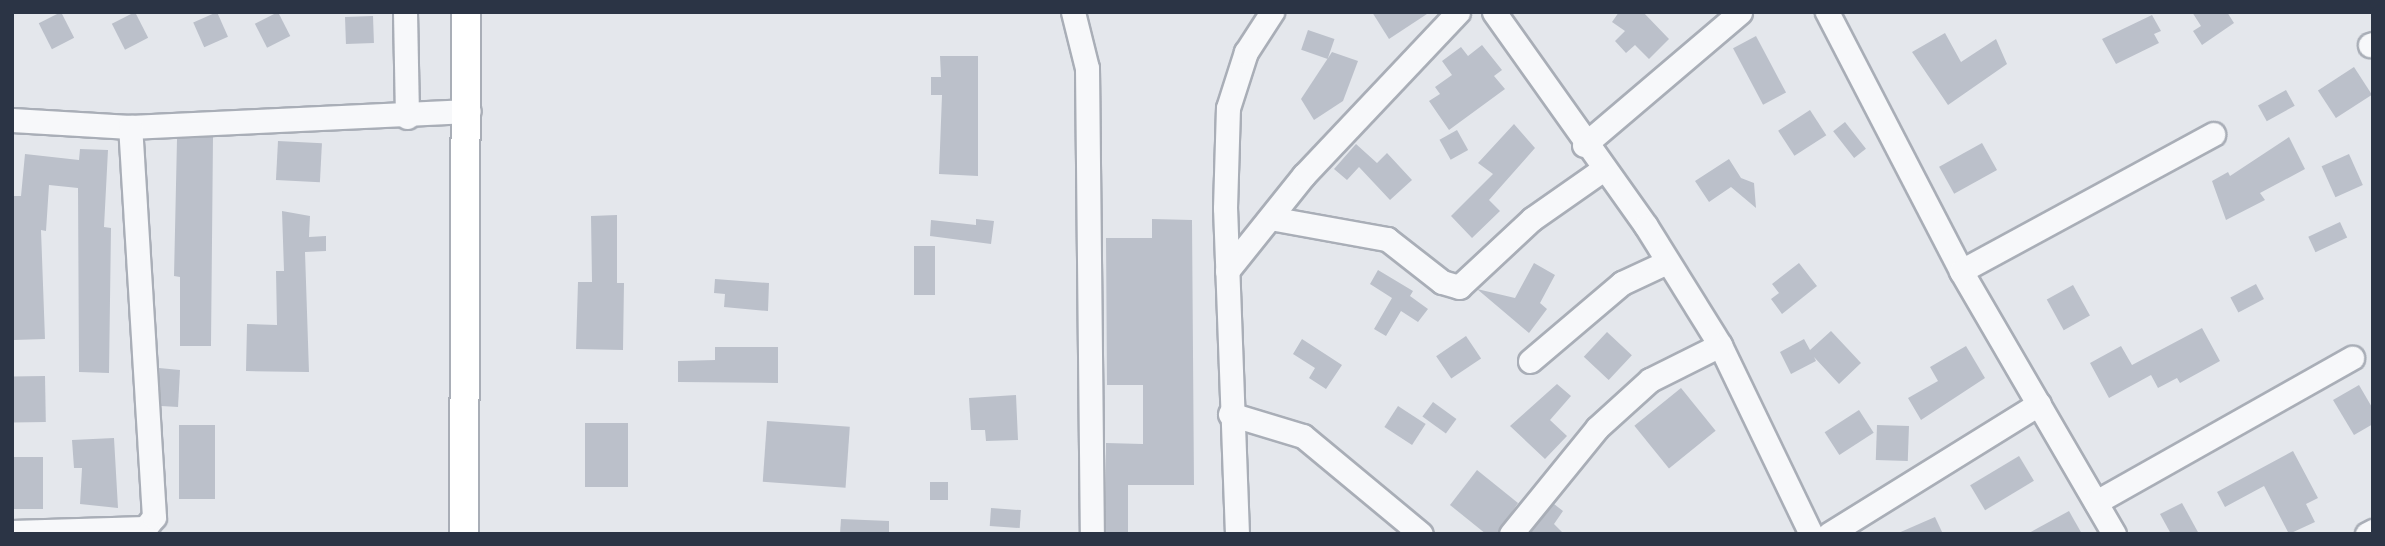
<!DOCTYPE html>
<html>
<head>
<meta charset="utf-8">
<style>
	body { margin:0 }
	#map { position:relative; width:2385px; height:546px; overflow:hidden; background:#e4e7ec; font-family:Montserrat,sans-serif }
	div>[style] { position:absolute }
	[style*='--x'] { left:calc(var(--x)*1px); top:calc(var(--y)*1px); width:calc(var(--w)*1px); rotate:calc(var(--a)*1deg) }
	.building>* { inset:0; background:#bbc0ca; transform-origin:0 0 }
	.roads { filter:drop-shadow(2px 0 #a9aeb7) drop-shadow(-2px 0 #a9aeb7) drop-shadow(0 2px #a9aeb7) drop-shadow(0 -2px #a9aeb7) }
	.minor>* { height:23px; margin:-11.5px; padding:0 11.5px; transform-origin:11.5px; border-radius:11.5px; background:#f7f8fa }
	.major>* { height:28px; margin:-14px; padding:0 14px; transform-origin:14px; border-radius:14px; background:#fff }
	span { translate:-50% -50%; white-space:nowrap; text-align:center; line-height:1.15; -webkit-text-stroke:5px #f4f6f9; paint-order:stroke }
	.frame { position:absolute; inset:0; border:14px solid #2b3445; pointer-events:none }
</style>
</head>
<body>
<div id="map">
	<div class="building">
		<div style="left:61px;top:12px;width:29px;height:25px;rotate:63deg"></div>
		<div style="left:135px;top:12px;width:29px;height:26px;rotate:63deg"></div>
		<div style="left:217px;top:12px;width:27px;height:26px;rotate:66deg"></div>
		<div style="left:278px;top:12px;width:27px;height:26px;rotate:63deg"></div>
		<div style="clip-path:polygon(1372px 12px,1430px 12px,1389px 39px)"></div>
		<div style="clip-path:polygon(1619px 12px,1643px 12px,1669px 39px,1649px 59px,1635px 45px,1626px 53px,1615px 41px,1625px 31px,1612px 22px)"></div>
		<div style="clip-path:polygon(2192px 12px,2227px 12px,2234px 23px,2202px 45px,2193px 31px,2201px 26px)"></div>
		<div style="clip-path:polygon(2152px 15px,2161px 31px,2154px 34px,2159px 43px,2116px 64px,2102px 39px)"></div>
		<div style="left:373px;top:16px;width:27px;height:28px;rotate:88deg"></div>
		<div style="left:1308px;top:30px;width:28px;height:21px;rotate:19deg"></div>
		<div style="clip-path:polygon(1945px 33px,1961px 62px,1996px 39px,2007px 64px,1948px 105px,1912px 52px)"></div>
		<div style="left:1756px;top:36px;width:64px;height:26px;rotate:62deg"></div>
		<div style="clip-path:polygon(1482px 45px,1502px 70px,1494px 76px,1505px 89px,1449px 130px,1429px 101px,1440px 94px,1435px 87px,1452px 75px,1442px 61px,1461px 47px,1468px 56px)"></div>
		<div style="clip-path:polygon(1332px 52px,1358px 61px,1343px 101px,1314px 120px,1301px 99px)"></div>
		<div style="clip-path:polygon(940px 56px,978px 56px,978px 176px,939px 174px,942px 95px,931px 95px,931px 77px,941px 77px)"></div>
		<div style="left:2354px;top:67px;width:33px;height:43px;rotate:57deg"></div>
		<div style="left:2286px;top:90px;width:18px;height:32px;rotate:61deg"></div>
		<div style="left:1810px;top:110px;width:30px;height:38px;rotate:57deg"></div>
		<div style="left:1845px;top:122px;width:34px;height:15px;rotate:52deg"></div>
		<div style="clip-path:polygon(1514px 124px,1535px 148px,1489px 200px,1500px 211px,1472px 238px,1451px 216px,1493px 174px,1478px 163px)"></div>
		<div style="left:1457px;top:130px;width:23px;height:20px;rotate:61deg"></div>
		<div style="clip-path:polygon(213px 137px,211px 346px,180px 346px,180px 277px,174px 276px,177px 139px)"></div>
		<div style="clip-path:polygon(2289px 137px,2305px 169px,2260px 193px,2265px 200px,2226px 220px,2212px 181px,2228px 172px,2230px 176px)"></div>
		<div style="left:278px;top:141px;width:44px;height:39px;rotate:3deg"></div>
		<div style="left:1982px;top:143px;width:31px;height:49px;rotate:61deg"></div>
		<div style="clip-path:polygon(1356px 144px,1377px 163px,1387px 153px,1412px 180px,1390px 200px,1359px 167px,1347px 180px,1334px 169px)"></div>
		<div style="clip-path:polygon(80px 149px,108px 150px,104px 227px,111px 228px,109px 373px,79px 372px,78px 188px,49px 185px,46px 231px,41px 230px,45px 339px,14px 340px,13px 196px,21px 196px,25px 154px,79px 160px)"></div>
		<div style="left:2349px;top:154px;width:34px;height:30px;rotate:66deg"></div>
		<div style="clip-path:polygon(1729px 159px,1741px 178px,1754px 183px,1756px 208px,1731px 187px,1709px 202px,1695px 181px)"></div>
		<div style="clip-path:polygon(282px 211px,310px 216px,309px 237px,326px 236px,326px 251px,305px 252px,309px 372px,246px 371px,247px 324px,277px 325px,276px 271px,284px 271px)"></div>
		<div style="clip-path:polygon(617px 215px,617px 283px,624px 283px,623px 350px,576px 349px,578px 282px,592px 282px,591px 216px)"></div>
		<div style="clip-path:polygon(976px 219px,994px 221px,991px 244px,930px 236px,931px 220px,976px 225px)"></div>
		<div style="clip-path:polygon(1152px 219px,1192px 220px,1194px 485px,1128px 485px,1128px 534px,1106px 534px,1106px 443px,1143px 444px,1143px 385px,1107px 385px,1106px 238px,1152px 238px)"></div>
		<div style="left:2340px;top:222px;width:17px;height:35px;rotate:65deg"></div>
		<div style="left:914px;top:246px;width:21px;height:49px"></div>
		<div style="clip-path:polygon(1534px 263px,1555px 275px,1540px 303px,1547px 309px,1529px 333px,1477px 289px,1515px 298px)"></div>
		<div style="clip-path:polygon(1799px 263px,1817px 286px,1782px 314px,1771px 299px,1779px 293px,1772px 284px)"></div>
		<div style="clip-path:polygon(1378px 270px,1413px 291px,1410px 296px,1428px 309px,1418px 322px,1401px 311px,1386px 336px,1374px 329px,1392px 298px,1370px 284px)"></div>
		<div style="clip-path:polygon(715px 279px,769px 283px,768px 311px,724px 307px,725px 294px,714px 293px)"></div>
		<div style="left:2256px;top:284px;width:17px;height:29px;rotate:62deg"></div>
		<div style="left:2073px;top:285px;width:35px;height:30px;rotate:61deg"></div>
		<div style="clip-path:polygon(2202px 328px,2220px 361px,2180px 383px,2177px 378px,2158px 388px,2151px 375px,2109px 398px,2090px 363px,2121px 346px,2132px 365px)"></div>
		<div style="clip-path:polygon(1831px 331px,1861px 363px,1839px 384px,1814px 357px,1816px 361px,1791px 374px,1780px 352px,1804px 339px,1810px 350px)"></div>
		<div style="left:1607px;top:332px;width:34px;height:34px;rotate:43deg"></div>
		<div style="left:1466px;top:336px;width:27px;height:36px;rotate:56deg"></div>
		<div style="clip-path:polygon(1302px 339px,1342px 365px,1326px 389px,1309px 378px,1315px 368px,1293px 354px)"></div>
		<div style="clip-path:polygon(1966px 346px,1985px 378px,1921px 420px,1908px 398px,1938px 381px,1930px 367px)"></div>
		<div style="clip-path:polygon(715px 347px,778px 347px,778px 383px,678px 382px,678px 361px,715px 360px)"></div>
		<div style="clip-path:polygon(159px 368px,180px 370px,178px 407px,161px 406px)"></div>
		<div style="left:45px;top:376px;width:46px;height:33px;rotate:89deg"></div>
		<div style="clip-path:polygon(1557px 384px,1571px 396px,1550px 420px,1567px 436px,1545px 459px,1510px 426px)"></div>
		<div style="clip-path:polygon(2359px 385px,2373px 409px,2373px 424px,2354px 435px,2333px 400px)"></div>
		<div style="left:1681px;top:388px;width:55px;height:60px;rotate:51deg"></div>
		<div style="clip-path:polygon(1016px 395px,1018px 440px,986px 441px,985px 430px,971px 430px,969px 398px)"></div>
		<div style="left:1433px;top:402px;width:29px;height:18px;rotate:36deg"></div>
		<div style="left:1398px;top:406px;width:33px;height:25px;rotate:33deg"></div>
		<div style="left:1859px;top:410px;width:27px;height:41px;rotate:57deg"></div>
		<div style="left:767px;top:421px;width:83px;height:61px;rotate:4deg"></div>
		<div style="left:585px;top:423px;width:43px;height:64px"></div>
		<div style="left:179px;top:425px;width:36px;height:74px"></div>
		<div style="left:1877px;top:425px;width:32px;height:35px;rotate:2deg"></div>
		<div style="clip-path:polygon(114px 438px,118px 508px,80px 504px,82px 468px,74px 468px,72px 440px)"></div>
		<div style="clip-path:polygon(2293px 451px,2318px 498px,2306px 504px,2315px 522px,2289px 534px,2264px 486px,2225px 507px,2217px 492px)"></div>
		<div style="left:2019px;top:456px;width:29px;height:57px;rotate:59deg"></div>
		<div style="left:12px;top:457px;width:31px;height:52px"></div>
		<div style="clip-path:polygon(1477px 470px,1518px 503px,1497px 534px,1486px 534px,1450px 505px)"></div>
		<div style="left:930px;top:482px;width:18px;height:18px"></div>
		<div style="clip-path:polygon(2182px 503px,2199px 534px,2171px 534px,2160px 514px)"></div>
		<div style="clip-path:polygon(1554px 504px,1563px 511px,1554px 524px,1564px 534px,1529px 534px)"></div>
		<div style="left:991px;top:508px;width:30px;height:18px;rotate:4deg"></div>
		<div style="clip-path:polygon(2069px 511px,2082px 534px,2027px 534px)"></div>
		<div style="clip-path:polygon(1935px 517px,1943px 534px,1896px 534px)"></div>
		<div style="clip-path:polygon(841px 519px,889px 521px,889px 534px,840px 534px)"></div>
	</div>
	<div class="roads">
		<div class="minor">
			<div style="--x:405;--y:12;--w:105;--a:88.9"></div>
			<div style="--x:1073;--y:12;--w:58;--a:76"></div>
			<div style="--x:1087;--y:68;--w:466;--a:89.4"></div>
			<div style="--x:1494;--y:12;--w:262;--a:54.6"></div>
			<div style="--x:1646;--y:226;--w:140;--a:58.1"></div>
			<div style="--x:1720;--y:345;--w:210;--a:64.3"></div>
			<div style="--x:1827;--y:12;--w:292;--a:62.6"></div>
			<div style="--x:1961;--y:271;--w:304;--a:59.8"></div>
			<div style="--x:2370;--y:45;--w:3;--a:-18"></div>
			<div style="--x:12;--y:120;--w:118;--a:3.4"></div>
			<div style="--x:130;--y:127;--w:339;--a:-2.7"></div>
			<div style="--x:1584;--y:145;--w:205;--a:-40.4"></div>
			<div style="--x:1270;--y:218;--w:119;--a:10.2"></div>
			<div style="--x:1387;--y:239;--w:70;--a:38"></div>
			<div style="--x:1442;--y:282;--w:18;--a:16"></div>
			<div style="--x:1459;--y:287;--w:100;--a:-43"></div>
			<div style="--x:1532;--y:219;--w:85;--a:-35"></div>
			<div style="--x:1227;--y:271;--w:123;--a:-51.3"></div>
			<div style="--x:1304;--y:175;--w:224;--a:-46.6"></div>
			<div style="--x:1961;--y:271;--w:287;--a:-28.5"></div>
			<div style="--x:1530;--y:361;--w:121;--a:-40.3"></div>
			<div style="--x:1622;--y:283;--w:50;--a:-25"></div>
			<div style="--x:1230;--y:414;--w:76;--a:16.8"></div>
			<div style="--x:1303;--y:436;--w:153;--a:39.7"></div>
			<div style="--x:2096;--y:502;--w:294;--a:-29.4"></div>
			<div style="--x:12;--y:532;--w:133;--a:-1.7"></div>
			<div style="--x:145;--y:528;--w:14;--a:-51"></div>
			<div style="--x:154;--y:517;--w:391;--a:-93.5"></div>
			<div style="--x:1237;--y:534;--w:326;--a:-92.1"></div>
			<div style="--x:1225;--y:208;--w:100;--a:-88.3"></div>
			<div style="--x:1228;--y:108;--w:59;--a:-72.2"></div>
			<div style="--x:1246;--y:52;--w:48;--a:-57"></div>
			<div style="--x:1511;--y:534;--w:136;--a:-50.9"></div>
			<div style="--x:1597;--y:428;--w:72;--a:-42.2"></div>
			<div style="--x:1650;--y:380;--w:78;--a:-26.6"></div>
			<div style="--x:1829;--y:534;--w:247;--a:-31.8"></div>
			<div style="--x:2367;--y:534;--w:7;--a:-27"></div>
		</div>
		<div class="major">
			<div style="--x:464;--y:534;--w:522;--a:-89.78"></div>
		</div>
	</div>
	<div class="frame"></div>
</div>
</body>
</html>
